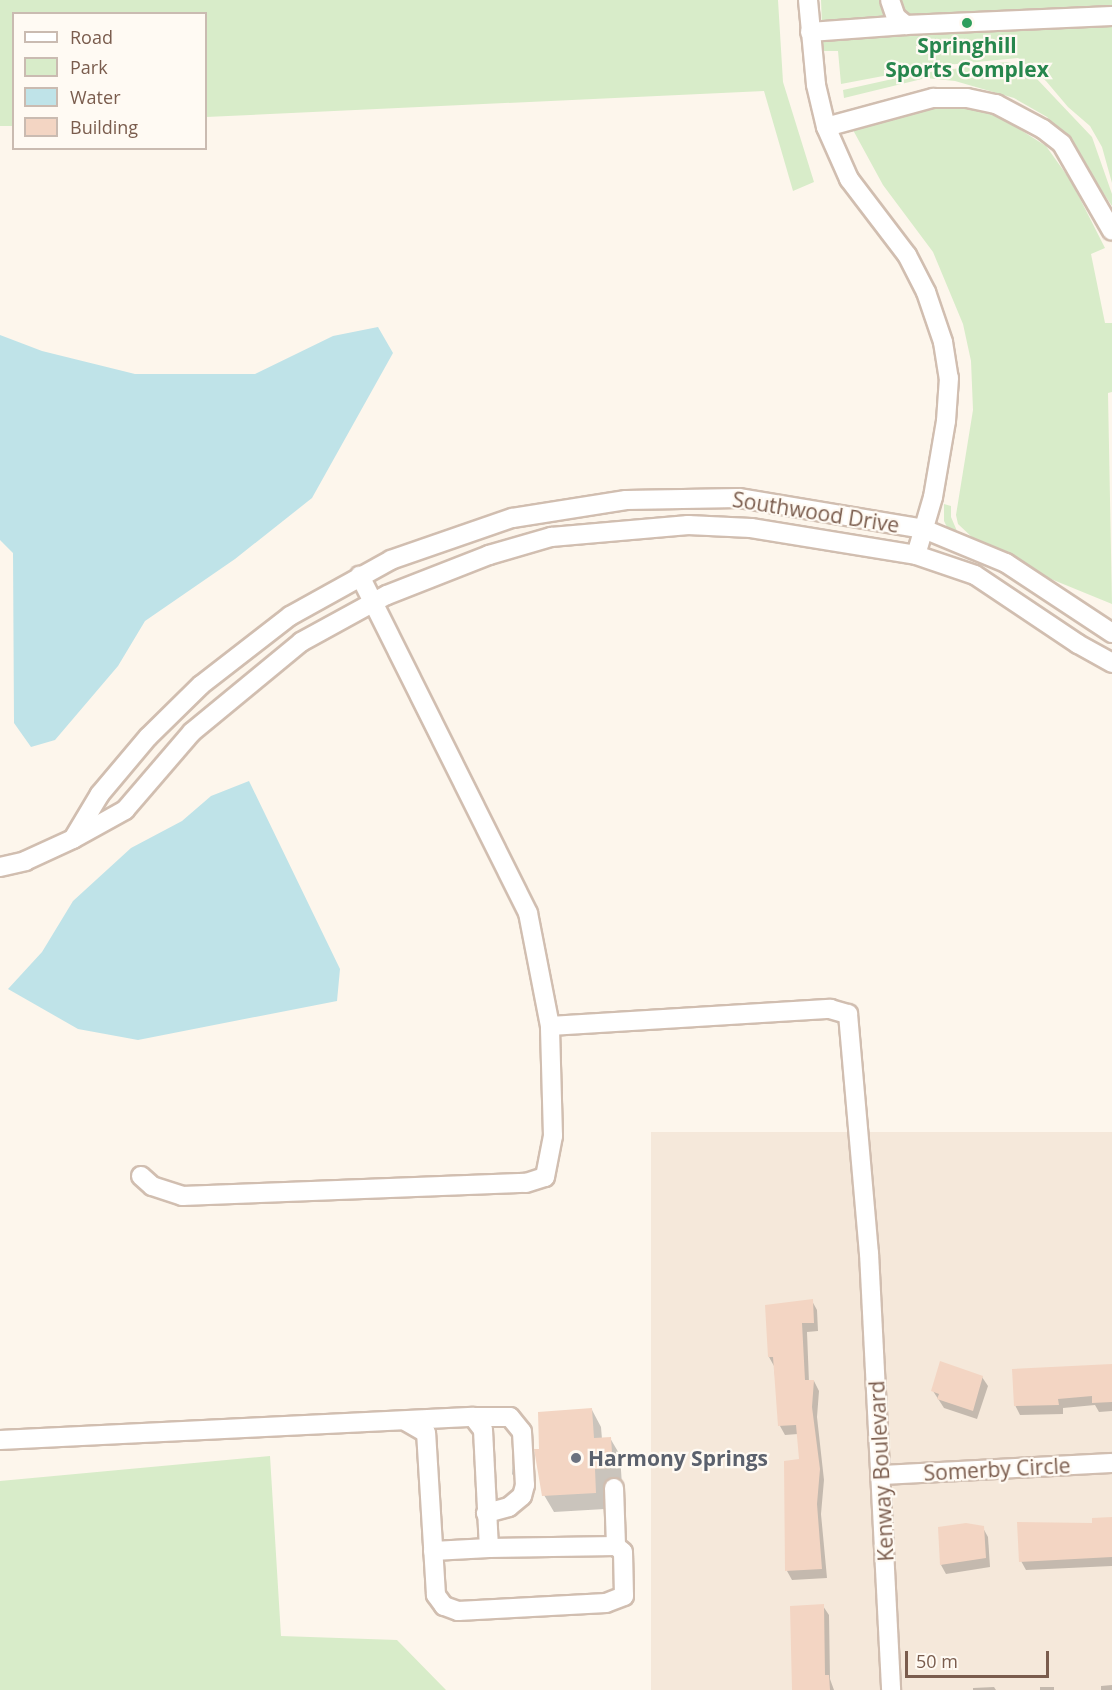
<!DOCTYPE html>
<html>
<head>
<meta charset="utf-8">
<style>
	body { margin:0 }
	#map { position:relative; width:1112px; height:1690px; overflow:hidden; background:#fdf6ec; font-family:"Open Sans",sans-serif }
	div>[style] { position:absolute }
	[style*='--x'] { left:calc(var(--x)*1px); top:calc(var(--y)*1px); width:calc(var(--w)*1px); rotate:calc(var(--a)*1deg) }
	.residential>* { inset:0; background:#f5e8da; transform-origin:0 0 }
	.green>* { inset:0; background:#d8ecc9 }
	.water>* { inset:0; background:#bfe3e8 }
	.shadow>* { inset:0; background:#0003; transform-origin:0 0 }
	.building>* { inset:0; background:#f3d5c3 }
	.roads { filter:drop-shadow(2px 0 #d1beb0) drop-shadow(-2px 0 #d1beb0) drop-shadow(0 2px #d1beb0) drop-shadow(0 -2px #d1beb0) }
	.minor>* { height:18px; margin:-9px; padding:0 9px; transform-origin:9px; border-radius:9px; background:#fff }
	.dots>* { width:16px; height:16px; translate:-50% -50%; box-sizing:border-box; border:3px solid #fffaf3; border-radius:50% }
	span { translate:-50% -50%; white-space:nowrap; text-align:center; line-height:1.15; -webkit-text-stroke:4.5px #fffaf3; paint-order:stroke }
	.leisure-label { font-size:21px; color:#27864d; font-weight:700 }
	.street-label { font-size:21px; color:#7a5c4d }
	.worship-label { font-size:21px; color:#5b616d; font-weight:700 }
	.left { translate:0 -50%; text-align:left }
	.legend { position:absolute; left:12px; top:12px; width:195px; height:138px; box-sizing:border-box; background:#fffaf3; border:2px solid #cabbb1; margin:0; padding:8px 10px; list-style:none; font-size:18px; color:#7a5c4d }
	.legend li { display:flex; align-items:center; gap:12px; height:30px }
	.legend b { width:30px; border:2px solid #cabbb1 }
	.scale { position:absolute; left:905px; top:1651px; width:144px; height:27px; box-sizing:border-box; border:3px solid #7a5c4d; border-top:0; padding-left:8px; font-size:18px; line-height:21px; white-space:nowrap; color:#7a5c4d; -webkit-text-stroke:4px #fffaf3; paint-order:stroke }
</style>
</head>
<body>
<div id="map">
	<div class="residential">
		<div style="left:1112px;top:1132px;width:558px;height:461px;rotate:90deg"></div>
	</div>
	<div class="green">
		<div style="clip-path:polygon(0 0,778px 0,783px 82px,814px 182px,793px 191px,764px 91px,206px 117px,206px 14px,14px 14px,13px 126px,0 126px)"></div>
		<div style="clip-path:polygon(821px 0,1112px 0,1112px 183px,1102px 147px,1090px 126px,1068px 107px,1046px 81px,1018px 58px,936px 66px,841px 84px,838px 51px,823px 51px)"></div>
		<div style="clip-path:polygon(1006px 62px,1017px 64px,1037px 79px,1092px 137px,1112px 194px,1112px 206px,1065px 136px,1047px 117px,1014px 98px,955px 81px,926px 78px,844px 98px,843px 90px,915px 74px)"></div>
		<div style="clip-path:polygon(940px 107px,968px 107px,997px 115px,1046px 146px,1071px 181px,1105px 248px,1091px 254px,1105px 323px,1112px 323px,1112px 392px,1108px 393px,1112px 604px,970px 546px,949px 531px,944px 521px,944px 504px,951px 506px,951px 517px,957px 531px,975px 540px,958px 524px,956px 515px,973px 410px,971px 361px,963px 324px,933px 252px,883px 185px,853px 130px)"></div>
		<div style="clip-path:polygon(270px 1456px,281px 1636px,397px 1640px,446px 1690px,0 1690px,0 1481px)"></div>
	</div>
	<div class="water">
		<div style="clip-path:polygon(378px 327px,393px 353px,312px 498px,235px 559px,145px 621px,118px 666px,55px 740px,31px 747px,14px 723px,13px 553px,0 540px,0 335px,42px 351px,135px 374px,255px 374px,333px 336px)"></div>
		<div style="clip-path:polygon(249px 781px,340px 969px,337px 1001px,138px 1040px,78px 1029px,8px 989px,42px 952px,73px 901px,131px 848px,182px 821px,211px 796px)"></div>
	</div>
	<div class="shadow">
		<div style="clip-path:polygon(812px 1301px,817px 1310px,818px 1331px,807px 1332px,809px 1382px,814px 1381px,819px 1391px,817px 1417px,824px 1480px,821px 1514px,827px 1578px,792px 1580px,787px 1571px,800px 1460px,798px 1434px,785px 1435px,780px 1426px,774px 1366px,769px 1357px)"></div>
		<div style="clip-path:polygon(1112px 1366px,1112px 1411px,1099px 1412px,1095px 1405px,1063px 1408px,1063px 1414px,1020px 1415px,1015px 1405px)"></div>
		<div style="clip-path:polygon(982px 1377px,988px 1386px,977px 1419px,944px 1408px,933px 1391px)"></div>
		<div style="clip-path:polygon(592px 1410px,601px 1427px,602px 1439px,610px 1438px,620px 1455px,622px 1485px,604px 1485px,605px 1509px,554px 1512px,544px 1495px,541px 1450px)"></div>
		<div style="clip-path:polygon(513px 1455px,515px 1478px,512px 1474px)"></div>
		<div style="clip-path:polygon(1112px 1518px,1112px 1566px,1026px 1570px,1021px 1561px)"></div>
		<div style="clip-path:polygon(983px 1528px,988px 1537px,990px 1567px,946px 1574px,941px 1565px)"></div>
		<div style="clip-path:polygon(823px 1606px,829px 1615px,830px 1679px,834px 1690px,793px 1690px)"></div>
		<div style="clip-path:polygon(1112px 1685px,1112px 1690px,1101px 1690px,1101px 1686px)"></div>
		<div style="clip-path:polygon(994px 1687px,996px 1690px,973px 1690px,973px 1688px)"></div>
		<div style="left:1040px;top:1687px;width:14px;height:3px"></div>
	</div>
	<div class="building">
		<div style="clip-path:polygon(813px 1299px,814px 1323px,802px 1323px,805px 1380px,814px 1380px,812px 1407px,820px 1469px,817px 1504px,822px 1569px,785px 1571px,784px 1461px,799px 1459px,796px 1425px,778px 1426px,773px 1357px,768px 1357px,765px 1305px)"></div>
		<div style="clip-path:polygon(940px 1361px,983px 1376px,973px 1411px,937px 1399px,939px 1394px,931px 1391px)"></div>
		<div style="clip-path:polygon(1112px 1364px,1112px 1402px,1092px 1403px,1092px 1396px,1058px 1399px,1059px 1405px,1014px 1406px,1012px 1369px)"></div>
		<div style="clip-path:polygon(592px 1408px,594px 1438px,611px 1437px,613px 1468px,595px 1469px,596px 1493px,542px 1496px,534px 1449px,539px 1449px,538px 1412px)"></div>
		<div style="clip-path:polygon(1112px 1517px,1112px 1557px,1019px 1562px,1017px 1522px,1092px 1523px,1092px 1518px)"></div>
		<div style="clip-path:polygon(966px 1523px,984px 1526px,986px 1558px,940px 1565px,938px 1527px)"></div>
		<div style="clip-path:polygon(824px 1604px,825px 1675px,829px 1675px,830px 1690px,792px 1690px,790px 1606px)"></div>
	</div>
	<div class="roads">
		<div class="minor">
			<div style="--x:808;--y:0;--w:85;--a:84.6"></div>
			<div style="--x:816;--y:85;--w:43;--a:76.6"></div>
			<div style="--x:826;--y:127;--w:57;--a:66.1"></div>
			<div style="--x:849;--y:179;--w:96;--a:52.7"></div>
			<div style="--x:907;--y:255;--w:42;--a:62.8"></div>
			<div style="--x:926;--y:292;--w:53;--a:71.2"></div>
			<div style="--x:943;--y:342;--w:36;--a:81"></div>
			<div style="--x:949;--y:378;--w:43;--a:94"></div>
			<div style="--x:946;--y:421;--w:77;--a:99.7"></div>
			<div style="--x:933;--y:497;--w:60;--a:106.3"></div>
			<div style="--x:890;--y:0;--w:18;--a:71"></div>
			<div style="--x:896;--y:17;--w:13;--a:39"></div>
			<div style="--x:906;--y:25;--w:206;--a:-2.5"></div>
			<div style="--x:810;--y:32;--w:96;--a:-4.2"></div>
			<div style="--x:826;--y:127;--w:111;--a:-15.2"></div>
			<div style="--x:933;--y:98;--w:34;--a:0"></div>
			<div style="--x:967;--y:98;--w:30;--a:12"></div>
			<div style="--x:996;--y:104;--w:53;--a:28"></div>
			<div style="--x:1043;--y:129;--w:24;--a:38"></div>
			<div style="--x:1062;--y:144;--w:100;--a:60.1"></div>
			<div style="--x:1112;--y:633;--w:127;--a:-146.6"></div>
			<div style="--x:1006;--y:563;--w:89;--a:-157.5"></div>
			<div style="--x:924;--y:529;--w:188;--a:-170.5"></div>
			<div style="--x:739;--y:498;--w:113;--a:179"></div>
			<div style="--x:626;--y:500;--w:115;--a:171"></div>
			<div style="--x:512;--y:518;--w:128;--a:160.9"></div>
			<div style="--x:391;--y:560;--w:115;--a:151"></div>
			<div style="--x:290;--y:616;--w:113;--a:142.2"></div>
			<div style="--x:201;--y:685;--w:74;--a:135.5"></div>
			<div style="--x:148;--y:737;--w:75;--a:130.1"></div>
			<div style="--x:100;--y:794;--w:52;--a:121"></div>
			<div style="--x:73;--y:839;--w:60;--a:-29.1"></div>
			<div style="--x:125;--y:810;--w:103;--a:-49.3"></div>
			<div style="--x:192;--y:732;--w:141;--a:-39.5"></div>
			<div style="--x:301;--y:642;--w:98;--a:-28.7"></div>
			<div style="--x:387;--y:595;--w:110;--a:-21.4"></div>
			<div style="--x:489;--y:555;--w:65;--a:-16.2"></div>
			<div style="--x:551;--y:537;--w:138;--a:-5"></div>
			<div style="--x:688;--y:525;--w:63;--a:2.7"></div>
			<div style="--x:751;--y:528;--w:167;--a:9.3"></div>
			<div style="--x:916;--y:555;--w:62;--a:18.7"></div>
			<div style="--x:975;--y:575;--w:124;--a:33.8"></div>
			<div style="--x:1078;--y:644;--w:39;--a:29"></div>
			<div style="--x:0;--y:867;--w:26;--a:-13"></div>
			<div style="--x:25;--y:861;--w:53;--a:-24.6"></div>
			<div style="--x:550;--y:1026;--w:281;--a:-3.5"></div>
			<div style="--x:830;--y:1009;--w:19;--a:16"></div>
			<div style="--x:848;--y:1014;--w:240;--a:85"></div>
			<div style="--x:869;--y:1253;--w:438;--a:87.1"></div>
			<div style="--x:141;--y:1176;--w:15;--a:42"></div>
			<div style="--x:152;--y:1186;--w:32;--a:18"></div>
			<div style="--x:182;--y:1196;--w:344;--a:-2.2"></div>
			<div style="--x:526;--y:1183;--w:20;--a:-18"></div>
			<div style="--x:545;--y:1177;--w:42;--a:-79"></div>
			<div style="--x:553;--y:1136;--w:110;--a:-91.6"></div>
			<div style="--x:550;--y:1026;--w:115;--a:-101"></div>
			<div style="--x:528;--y:913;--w:377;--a:-116.5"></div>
			<div style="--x:473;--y:1417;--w:37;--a:0"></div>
			<div style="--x:510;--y:1417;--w:19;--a:51"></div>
			<div style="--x:522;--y:1432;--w:53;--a:86.8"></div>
			<div style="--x:525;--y:1485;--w:11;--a:105"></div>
			<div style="--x:522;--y:1496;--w:17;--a:140"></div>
			<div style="--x:509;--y:1507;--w:24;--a:165"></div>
			<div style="--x:0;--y:1440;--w:474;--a:-2.8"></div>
			<div style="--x:473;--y:1417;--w:16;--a:52"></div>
			<div style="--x:483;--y:1430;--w:118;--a:87.1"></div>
			<div style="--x:489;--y:1548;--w:127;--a:-0.9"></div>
			<div style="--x:616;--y:1546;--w:9;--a:41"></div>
			<div style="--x:623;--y:1552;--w:44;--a:88.7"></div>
			<div style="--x:624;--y:1596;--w:19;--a:159"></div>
			<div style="--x:606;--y:1603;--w:148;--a:176.9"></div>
			<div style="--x:458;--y:1611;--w:15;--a:-160"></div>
			<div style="--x:444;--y:1606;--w:14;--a:-126"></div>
			<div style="--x:436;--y:1595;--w:162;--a:-93.5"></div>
			<div style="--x:426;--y:1433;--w:24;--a:-150"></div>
			<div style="--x:882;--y:1475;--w:230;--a:-3"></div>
			<div style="--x:614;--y:1488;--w:58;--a:88"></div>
			<div style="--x:433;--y:1551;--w:56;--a:-3.1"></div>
		</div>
	</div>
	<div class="dots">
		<div style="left:967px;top:23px;background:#2e9e5b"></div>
		<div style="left:576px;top:1458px;background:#6b7280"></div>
	</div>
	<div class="leisure-label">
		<span style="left:967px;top:57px">Springhill<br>Sports Complex</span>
	</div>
	<div class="street-label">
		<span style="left:816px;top:512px;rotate:9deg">Southwood Drive</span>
		<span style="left:997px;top:1469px;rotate:-3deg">Somerby Circle</span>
		<span style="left:881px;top:1471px;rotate:-93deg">Kenway Boulevard</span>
	</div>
	<div class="worship-label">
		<span class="left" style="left:588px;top:1458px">Harmony Springs</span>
	</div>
	<ul class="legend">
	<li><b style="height:8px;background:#fff"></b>Road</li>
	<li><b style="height:16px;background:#d8ecc9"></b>Park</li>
	<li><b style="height:16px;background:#bfe3e8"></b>Water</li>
	<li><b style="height:16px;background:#f3d5c3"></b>Building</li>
	</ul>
	<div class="scale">50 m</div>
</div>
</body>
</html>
